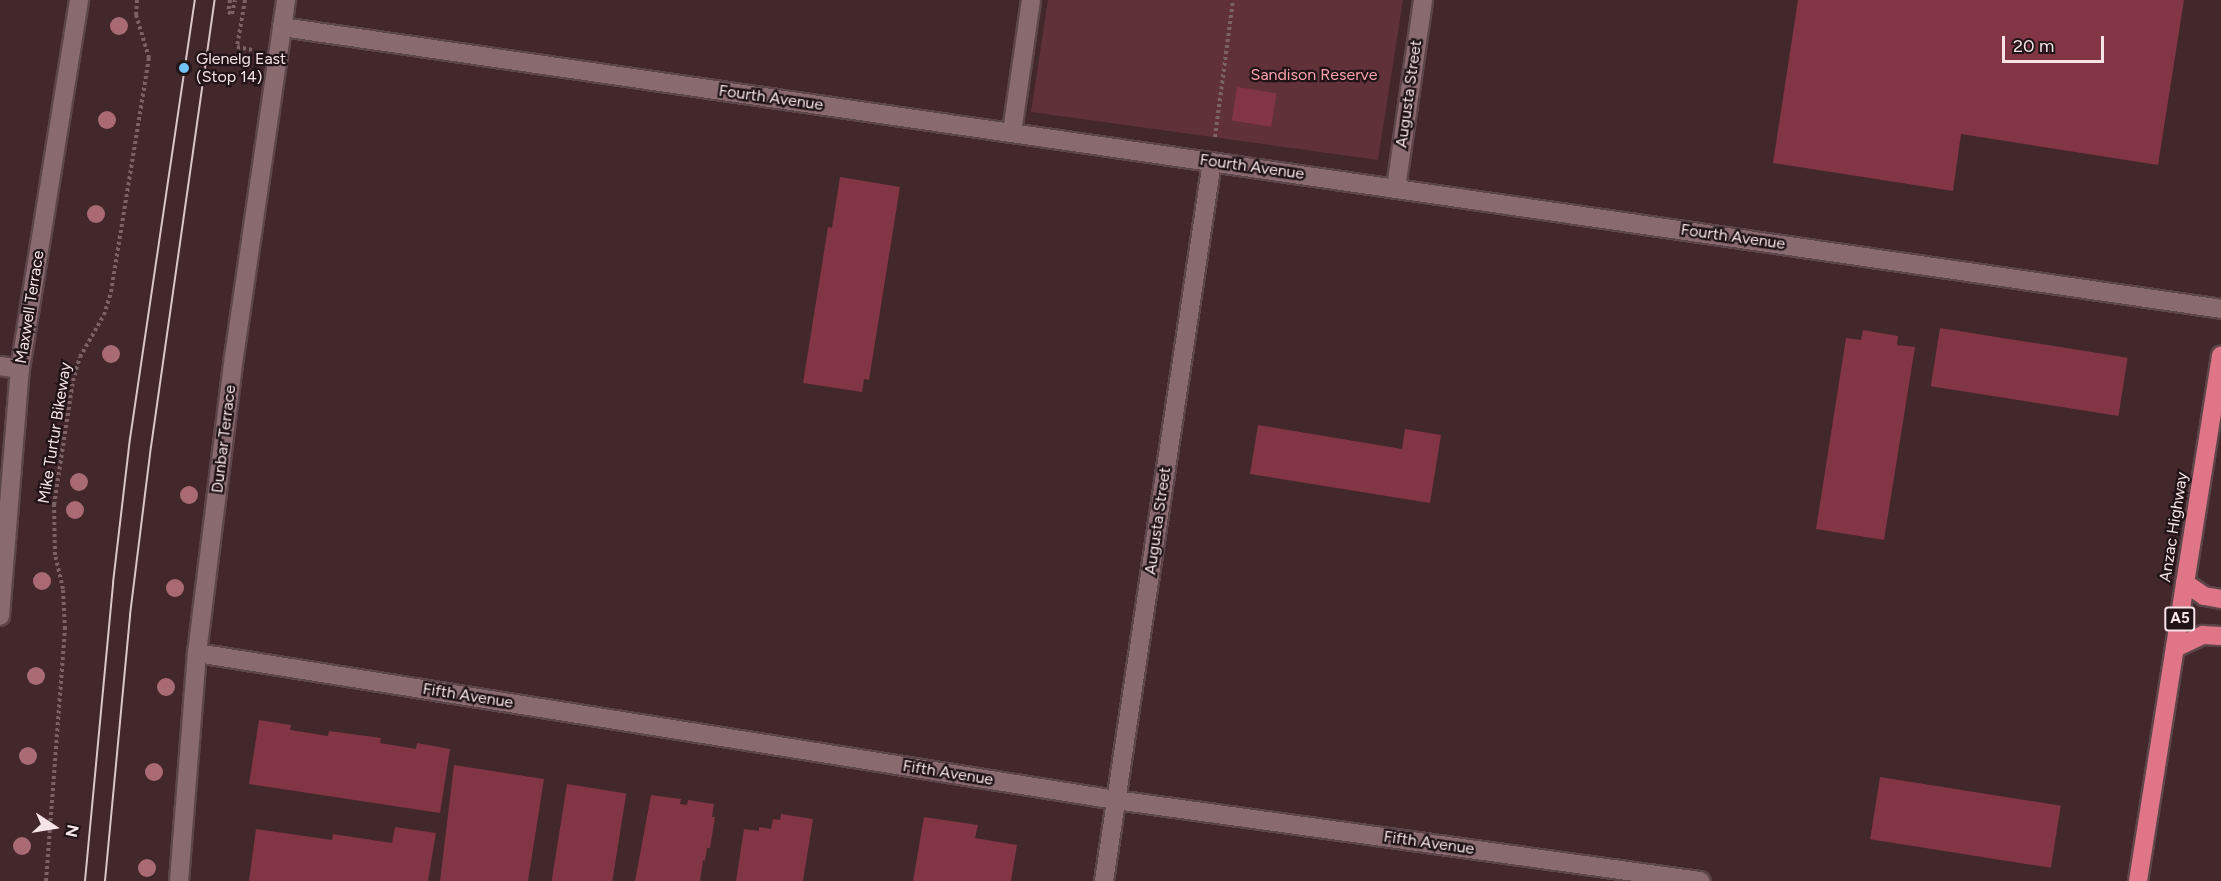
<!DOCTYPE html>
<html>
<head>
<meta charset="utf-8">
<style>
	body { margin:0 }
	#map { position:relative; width:2221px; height:881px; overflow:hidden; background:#42272b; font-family:Figtree,sans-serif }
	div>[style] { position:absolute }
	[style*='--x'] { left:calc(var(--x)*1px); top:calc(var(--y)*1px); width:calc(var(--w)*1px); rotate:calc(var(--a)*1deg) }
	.green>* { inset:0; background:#603139 }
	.building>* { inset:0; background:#823545; transform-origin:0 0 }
	.path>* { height:4px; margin-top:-2px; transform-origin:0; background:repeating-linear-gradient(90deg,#7b6265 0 3px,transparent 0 6px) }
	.roads { filter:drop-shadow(2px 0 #5d464a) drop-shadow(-2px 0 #5d464a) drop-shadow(0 2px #5d464a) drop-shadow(0 -2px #5d464a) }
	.street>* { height:18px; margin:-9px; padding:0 9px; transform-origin:9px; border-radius:9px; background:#896a6e }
	.highway>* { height:18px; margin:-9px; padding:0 9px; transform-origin:9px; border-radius:9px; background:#e07588 }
	.tram>* { height:1.5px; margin:-0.75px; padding:0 0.75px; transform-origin:0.75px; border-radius:0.75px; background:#dac6c8 }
	.trees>* { width:18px; height:18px; margin:-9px; border-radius:50%; background:#a96a74 }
	.dots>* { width:16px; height:16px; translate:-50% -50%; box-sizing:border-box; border:3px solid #201416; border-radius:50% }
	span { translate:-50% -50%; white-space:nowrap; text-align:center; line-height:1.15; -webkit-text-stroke:4.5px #201416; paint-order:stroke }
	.shield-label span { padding:2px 4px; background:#201416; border:2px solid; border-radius:4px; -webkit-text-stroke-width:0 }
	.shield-label { font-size:15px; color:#f7e4e6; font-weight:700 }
	.poi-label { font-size:16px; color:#f7e4e6 }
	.left { translate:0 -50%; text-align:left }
	.park-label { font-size:16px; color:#fda1af }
	.street-label { font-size:16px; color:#f7e4e6 }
	.north { position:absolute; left:24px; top:797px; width:60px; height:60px; -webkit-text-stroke:4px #201416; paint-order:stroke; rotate:102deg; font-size:16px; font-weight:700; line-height:24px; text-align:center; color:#f7e4e6 }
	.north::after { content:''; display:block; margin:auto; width:21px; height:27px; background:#f7e4e6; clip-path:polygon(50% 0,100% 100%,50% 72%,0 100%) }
	.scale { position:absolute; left:2002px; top:36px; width:102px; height:27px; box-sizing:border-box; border:3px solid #f7e4e6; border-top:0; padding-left:8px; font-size:18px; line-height:21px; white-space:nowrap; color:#f7e4e6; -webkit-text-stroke:4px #201416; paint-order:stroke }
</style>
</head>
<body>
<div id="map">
	<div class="green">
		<div style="clip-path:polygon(1048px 0,1403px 0,1378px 160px,1031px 112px)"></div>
	</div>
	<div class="building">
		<div style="clip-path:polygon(1798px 0,2184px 0,2158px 165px,1961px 134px,1953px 191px,1773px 163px)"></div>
		<div style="left:1237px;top:87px;width:40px;height:34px;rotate:9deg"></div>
		<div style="clip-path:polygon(840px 177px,900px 187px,869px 380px,864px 379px,862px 392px,803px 383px,828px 227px,832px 228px)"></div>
		<div style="left:1940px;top:328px;width:190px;height:59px;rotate:9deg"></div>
		<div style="clip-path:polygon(1863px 330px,1898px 336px,1897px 345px,1915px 347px,1884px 540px,1816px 529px,1846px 338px,1861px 340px)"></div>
		<div style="clip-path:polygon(1258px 425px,1402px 449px,1405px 429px,1441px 435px,1430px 503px,1250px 474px)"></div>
		<div style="clip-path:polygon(259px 720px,291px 725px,290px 730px,328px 736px,329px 731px,381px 738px,380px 743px,416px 749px,417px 743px,450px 749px,440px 813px,249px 784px)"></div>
		<div style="clip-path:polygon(454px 765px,544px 779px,528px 881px,440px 881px)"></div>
		<div style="left:1880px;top:777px;width:183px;height:63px;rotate:9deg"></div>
		<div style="left:567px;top:784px;width:60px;height:98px;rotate:9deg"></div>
		<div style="clip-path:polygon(651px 795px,681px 799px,680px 804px,687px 805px,688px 800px,714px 804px,712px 817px,715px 817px,710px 848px,707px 848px,705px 861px,703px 860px,700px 881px,635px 881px)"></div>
		<div style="clip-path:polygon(781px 814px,813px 819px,803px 881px,736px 881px,744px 829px,759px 831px,759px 827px,771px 829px,773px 819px,780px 820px)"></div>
		<div style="clip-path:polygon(924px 817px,978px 825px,975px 838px,1017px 845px,1011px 881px,913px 881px)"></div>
		<div style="clip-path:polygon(395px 827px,436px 833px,428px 881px,249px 881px,256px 829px,332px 840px,333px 834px,392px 843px)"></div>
	</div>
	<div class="path">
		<div style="--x:230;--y:0;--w:12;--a:99"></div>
		<div style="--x:228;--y:12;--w:4;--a:27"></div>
		<div style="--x:232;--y:14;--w:14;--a:-78"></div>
		<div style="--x:245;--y:0;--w:48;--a:99.7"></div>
		<div style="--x:237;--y:47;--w:16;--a:11"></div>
		<div style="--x:1215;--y:137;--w:138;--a:-82.5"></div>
		<div style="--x:46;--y:881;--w:253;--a:-85.7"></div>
		<div style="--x:65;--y:629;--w:40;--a:-92.9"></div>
		<div style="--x:63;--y:589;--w:35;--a:-103"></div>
		<div style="--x:55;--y:555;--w:50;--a:-91.1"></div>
		<div style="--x:54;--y:505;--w:125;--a:-81.3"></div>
		<div style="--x:73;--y:381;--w:25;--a:-74"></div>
		<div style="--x:80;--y:357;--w:48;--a:-60.3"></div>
		<div style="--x:104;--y:315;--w:24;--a:-73"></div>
		<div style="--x:111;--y:292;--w:237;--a:-80.8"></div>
		<div style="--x:149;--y:58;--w:45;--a:-106.8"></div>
		<div style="--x:136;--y:15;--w:15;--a:-86"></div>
	</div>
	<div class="roads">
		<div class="street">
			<div style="--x:282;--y:27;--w:1959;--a:8.27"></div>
			<div style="--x:1012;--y:132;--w:133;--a:-81.8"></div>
			<div style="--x:1396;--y:188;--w:190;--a:-81.8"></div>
			<div style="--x:0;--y:366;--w:20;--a:9"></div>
			<div style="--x:0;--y:616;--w:248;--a:-85.4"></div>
			<div style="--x:20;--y:369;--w:374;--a:-80.9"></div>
			<div style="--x:197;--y:653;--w:931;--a:9.09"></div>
			<div style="--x:1116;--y:800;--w:590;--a:7.9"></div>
			<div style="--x:179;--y:881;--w:229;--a:-85.5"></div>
			<div style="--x:197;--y:653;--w:298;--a:-82.9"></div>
			<div style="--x:234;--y:357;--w:361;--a:-81.7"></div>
			<div style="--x:1104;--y:881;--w:727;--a:-81.46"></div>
		</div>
		<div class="highway">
			<div style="--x:2185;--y:583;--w:23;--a:34"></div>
			<div style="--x:2204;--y:596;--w:17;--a:10"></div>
			<div style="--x:2175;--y:648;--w:31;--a:-25"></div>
			<div style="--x:2203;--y:635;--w:18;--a:3"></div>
			<div style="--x:2138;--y:881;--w:532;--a:-81.02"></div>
		</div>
	</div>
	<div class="tram">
		<div style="--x:85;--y:881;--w:299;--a:-84.6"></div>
		<div style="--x:113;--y:583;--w:145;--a:-83.3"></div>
		<div style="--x:130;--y:439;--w:444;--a:-81.6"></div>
		<div style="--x:105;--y:881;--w:267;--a:-84.6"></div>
		<div style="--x:130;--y:615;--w:169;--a:-82.9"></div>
		<div style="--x:151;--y:447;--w:452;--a:-81.9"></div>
	</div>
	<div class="trees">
		<div style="left:119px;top:26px"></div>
		<div style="left:107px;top:120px"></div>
		<div style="left:96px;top:214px"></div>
		<div style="left:111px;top:354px"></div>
		<div style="left:79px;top:482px"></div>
		<div style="left:189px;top:495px"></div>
		<div style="left:75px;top:510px"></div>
		<div style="left:42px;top:581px"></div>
		<div style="left:175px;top:588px"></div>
		<div style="left:36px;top:676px"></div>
		<div style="left:166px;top:687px"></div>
		<div style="left:28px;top:756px"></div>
		<div style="left:154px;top:772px"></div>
		<div style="left:22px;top:846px"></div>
		<div style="left:147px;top:868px"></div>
	</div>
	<div class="dots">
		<div style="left:184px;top:68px;background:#70c1f4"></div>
	</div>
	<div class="shield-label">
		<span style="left:2180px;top:619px">A5</span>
	</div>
	<div class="poi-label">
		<span class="left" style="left:196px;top:68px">Glenelg East<br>(Stop 14)</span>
	</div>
	<div class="park-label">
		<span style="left:1314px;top:75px">Sandison Reserve</span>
	</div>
	<div class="street-label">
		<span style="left:1409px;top:94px;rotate:-82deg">Augusta Street</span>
		<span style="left:771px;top:98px;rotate:8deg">Fourth Avenue</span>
		<span style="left:1252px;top:167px;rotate:8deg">Fourth Avenue</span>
		<span style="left:1733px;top:237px;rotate:8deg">Fourth Avenue</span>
		<span style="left:30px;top:307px;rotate:-81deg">Maxwell Terrace</span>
		<span style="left:55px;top:433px;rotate:-81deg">Mike Turtur Bikeway</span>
		<span style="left:224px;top:439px;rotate:-83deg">Dunbar Terrace</span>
		<span style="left:1158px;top:521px;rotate:-82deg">Augusta Street</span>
		<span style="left:2174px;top:527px;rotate:-81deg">Anzac Highway</span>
		<span style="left:468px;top:696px;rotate:9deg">Fifth Avenue</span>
		<span style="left:948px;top:773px;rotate:9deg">Fifth Avenue</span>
		<span style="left:1429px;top:843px;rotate:8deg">Fifth Avenue</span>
	</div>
	<div class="north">N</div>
	<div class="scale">20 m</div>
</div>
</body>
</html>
